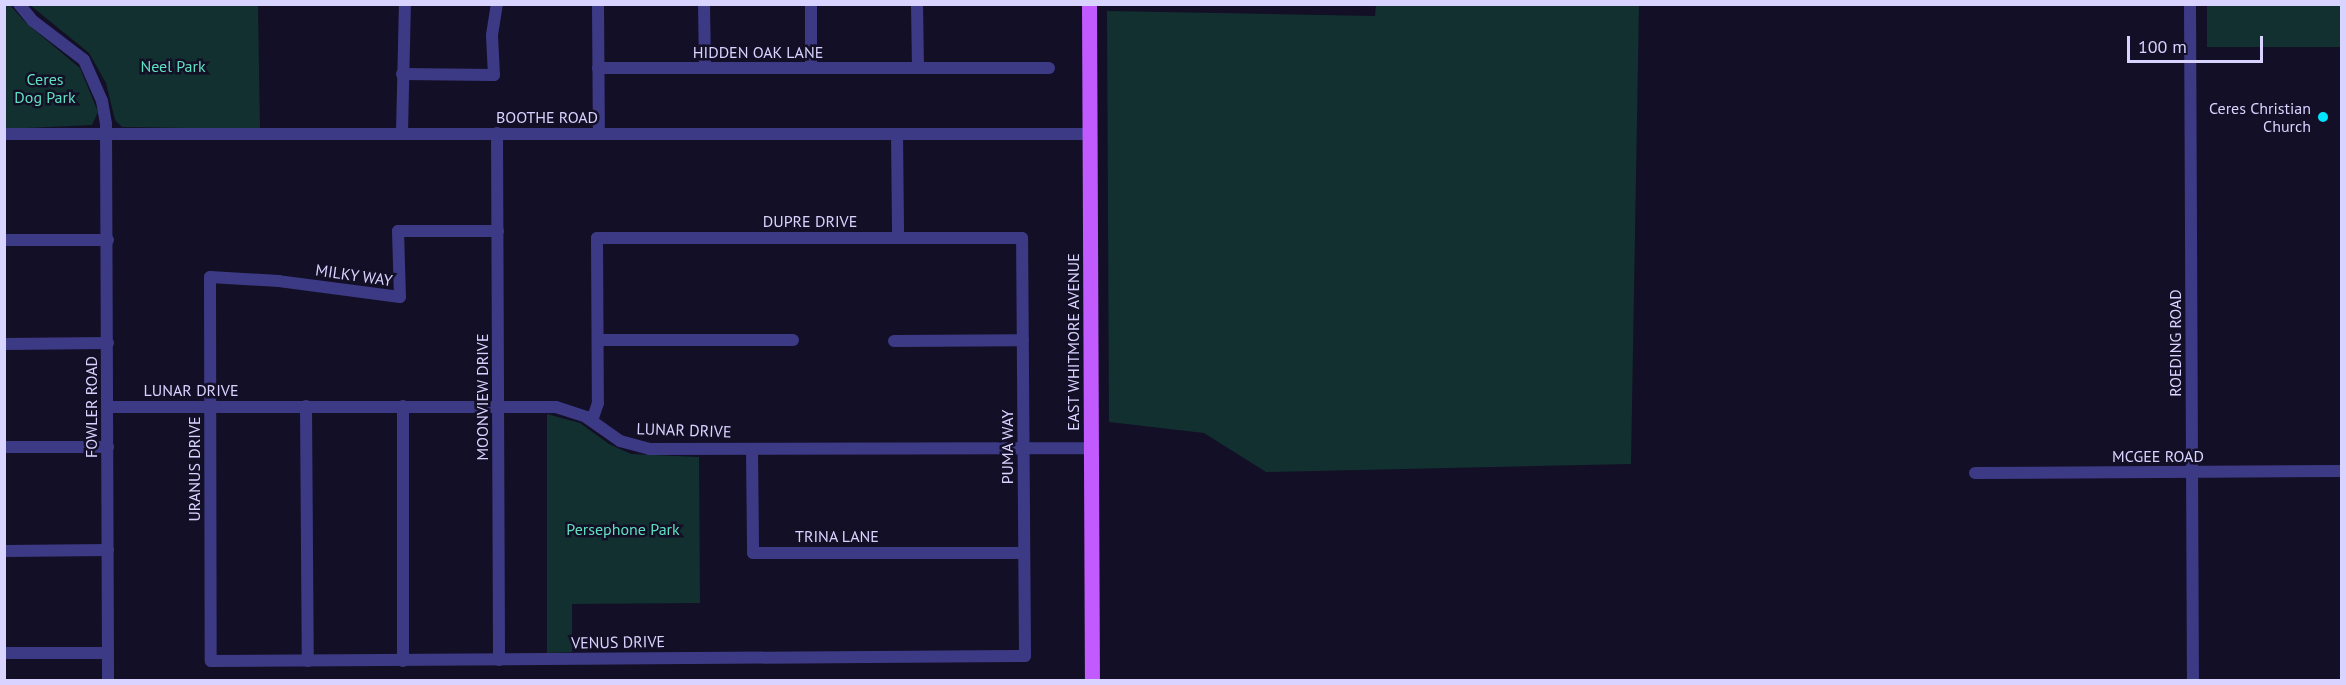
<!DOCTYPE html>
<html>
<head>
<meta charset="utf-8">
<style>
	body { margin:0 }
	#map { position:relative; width:2346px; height:685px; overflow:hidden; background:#130f26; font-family:"PT Sans",sans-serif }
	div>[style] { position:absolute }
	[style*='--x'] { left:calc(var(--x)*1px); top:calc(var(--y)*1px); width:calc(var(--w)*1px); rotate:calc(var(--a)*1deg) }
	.green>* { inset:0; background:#12302f; transform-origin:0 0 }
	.minor>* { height:12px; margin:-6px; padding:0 6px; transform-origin:6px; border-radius:6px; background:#3d3a85 }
	.major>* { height:15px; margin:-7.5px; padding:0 7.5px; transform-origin:7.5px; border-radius:7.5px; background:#c25bff }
	.dots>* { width:16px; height:16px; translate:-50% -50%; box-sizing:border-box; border:3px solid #130f26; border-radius:50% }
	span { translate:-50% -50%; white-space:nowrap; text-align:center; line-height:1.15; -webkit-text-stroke:5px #130f26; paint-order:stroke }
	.street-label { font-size:16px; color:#d9d4ff }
	.park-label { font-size:16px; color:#5fe0c0 }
	.poi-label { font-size:16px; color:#d9d4ff }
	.right { translate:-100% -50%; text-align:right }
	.frame { position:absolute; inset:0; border:6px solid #d9d4ff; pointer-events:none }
	.scale { position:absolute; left:2127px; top:36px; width:136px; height:27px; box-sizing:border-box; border:3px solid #d9d4ff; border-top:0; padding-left:8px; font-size:18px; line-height:21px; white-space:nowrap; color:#d9d4ff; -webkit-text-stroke:4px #130f26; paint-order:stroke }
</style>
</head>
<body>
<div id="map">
	<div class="green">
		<div style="clip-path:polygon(1376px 4px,1639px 5px,1631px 464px,1266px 472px,1204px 433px,1109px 422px,1107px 11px,1375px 16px)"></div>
		<div style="clip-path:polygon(4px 5px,10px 5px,26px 23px,80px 68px,98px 112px,92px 125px,5px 129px)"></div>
		<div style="clip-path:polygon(30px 5px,258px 5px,260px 129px,122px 127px,115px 120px,106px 83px,89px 53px)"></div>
		<div style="left:2207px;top:5px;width:134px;height:42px"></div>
		<div style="clip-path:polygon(547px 414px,580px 423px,609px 444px,631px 454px,699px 457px,700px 603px,572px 604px,572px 652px,547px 653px)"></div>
	</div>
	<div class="minor">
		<div style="--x:19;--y:4;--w:22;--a:51"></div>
		<div style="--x:33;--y:21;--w:64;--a:37.4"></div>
		<div style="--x:84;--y:60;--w:45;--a:66.3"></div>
		<div style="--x:102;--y:101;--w:23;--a:80"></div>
		<div style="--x:106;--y:124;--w:556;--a:89.79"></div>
		<div style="--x:598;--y:4;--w:129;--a:89.6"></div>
		<div style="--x:704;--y:4;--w:64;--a:89.1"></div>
		<div style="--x:811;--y:4;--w:64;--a:90"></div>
		<div style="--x:917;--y:4;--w:64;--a:89.1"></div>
		<div style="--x:2190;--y:4;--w:676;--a:89.75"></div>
		<div style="--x:598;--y:68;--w:451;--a:0"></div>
		<div style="--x:402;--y:74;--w:92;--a:0.6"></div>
		<div style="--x:494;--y:75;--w:40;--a:-92.9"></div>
		<div style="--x:492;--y:35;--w:31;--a:-81"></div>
		<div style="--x:402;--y:133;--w:129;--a:-88.7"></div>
		<div style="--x:497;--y:133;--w:527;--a:89.78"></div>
		<div style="--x:4;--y:134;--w:1086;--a:0"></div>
		<div style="--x:897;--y:134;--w:104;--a:89.4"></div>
		<div style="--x:498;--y:231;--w:100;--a:180"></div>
		<div style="--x:398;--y:231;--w:66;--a:88.3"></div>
		<div style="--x:400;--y:297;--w:122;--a:-172.5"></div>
		<div style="--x:279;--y:281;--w:69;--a:-176.7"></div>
		<div style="--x:210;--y:277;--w:384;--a:89.9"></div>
		<div style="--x:211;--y:661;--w:814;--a:-0.35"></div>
		<div style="--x:1025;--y:656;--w:418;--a:-90.4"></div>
		<div style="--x:1022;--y:238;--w:425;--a:180"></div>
		<div style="--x:597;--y:238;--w:165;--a:89.7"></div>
		<div style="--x:598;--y:403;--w:18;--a:109"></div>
		<div style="--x:4;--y:240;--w:104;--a:0"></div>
		<div style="--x:598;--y:340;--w:195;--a:0"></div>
		<div style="--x:894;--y:341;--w:129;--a:-0.4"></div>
		<div style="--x:4;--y:344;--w:104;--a:-0.6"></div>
		<div style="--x:306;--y:406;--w:255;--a:89.6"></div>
		<div style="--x:403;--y:406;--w:255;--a:90"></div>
		<div style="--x:108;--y:407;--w:448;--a:0"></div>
		<div style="--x:556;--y:407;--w:32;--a:18"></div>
		<div style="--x:586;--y:417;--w:42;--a:35.2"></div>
		<div style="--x:620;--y:441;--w:30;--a:15"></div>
		<div style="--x:649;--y:449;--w:441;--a:-0.1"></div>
		<div style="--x:4;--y:447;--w:104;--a:0"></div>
		<div style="--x:752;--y:449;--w:104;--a:89.4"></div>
		<div style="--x:753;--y:553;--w:271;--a:0"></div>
		<div style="--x:1975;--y:473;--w:367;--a:-0.3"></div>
		<div style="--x:4;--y:551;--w:104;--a:-0.6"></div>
		<div style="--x:4;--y:653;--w:104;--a:0"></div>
	</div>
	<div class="major">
		<div style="--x:1089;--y:4;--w:676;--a:89.75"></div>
	</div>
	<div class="dots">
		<div style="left:2323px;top:117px;background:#00e5ff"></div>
	</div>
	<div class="street-label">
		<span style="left:758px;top:52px">HIDDEN OAK LANE</span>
		<span style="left:547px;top:117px">BOOTHE ROAD</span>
		<span style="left:810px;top:221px">DUPRE DRIVE</span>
		<span style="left:354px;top:275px;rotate:8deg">MILKY WAY</span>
		<span style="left:1073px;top:342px;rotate:-90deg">EAST WHITMORE AVENUE</span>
		<span style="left:2175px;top:343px;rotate:-90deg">ROEDING ROAD</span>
		<span style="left:191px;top:390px">LUNAR DRIVE</span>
		<span style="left:482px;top:397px;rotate:-90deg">MOONVIEW DRIVE</span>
		<span style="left:91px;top:407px;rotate:-90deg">FOWLER ROAD</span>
		<span style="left:684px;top:430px;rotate:2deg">LUNAR DRIVE</span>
		<span style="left:1007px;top:447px;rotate:-90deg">PUMA WAY</span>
		<span style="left:2158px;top:456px">MCGEE ROAD</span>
		<span style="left:194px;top:469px;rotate:-90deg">URANUS DRIVE</span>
		<span style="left:837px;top:536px">TRINA LANE</span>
		<span style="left:618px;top:642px;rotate:-1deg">VENUS DRIVE</span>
	</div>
	<div class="park-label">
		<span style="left:173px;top:66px">Neel Park</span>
		<span style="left:45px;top:88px">Ceres<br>Dog Park</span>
		<span style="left:623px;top:529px">Persephone Park</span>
	</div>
	<div class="poi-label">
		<span class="right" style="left:2311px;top:117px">Ceres Christian<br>Church</span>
	</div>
	<div class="frame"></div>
	<div class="scale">100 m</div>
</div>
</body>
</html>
